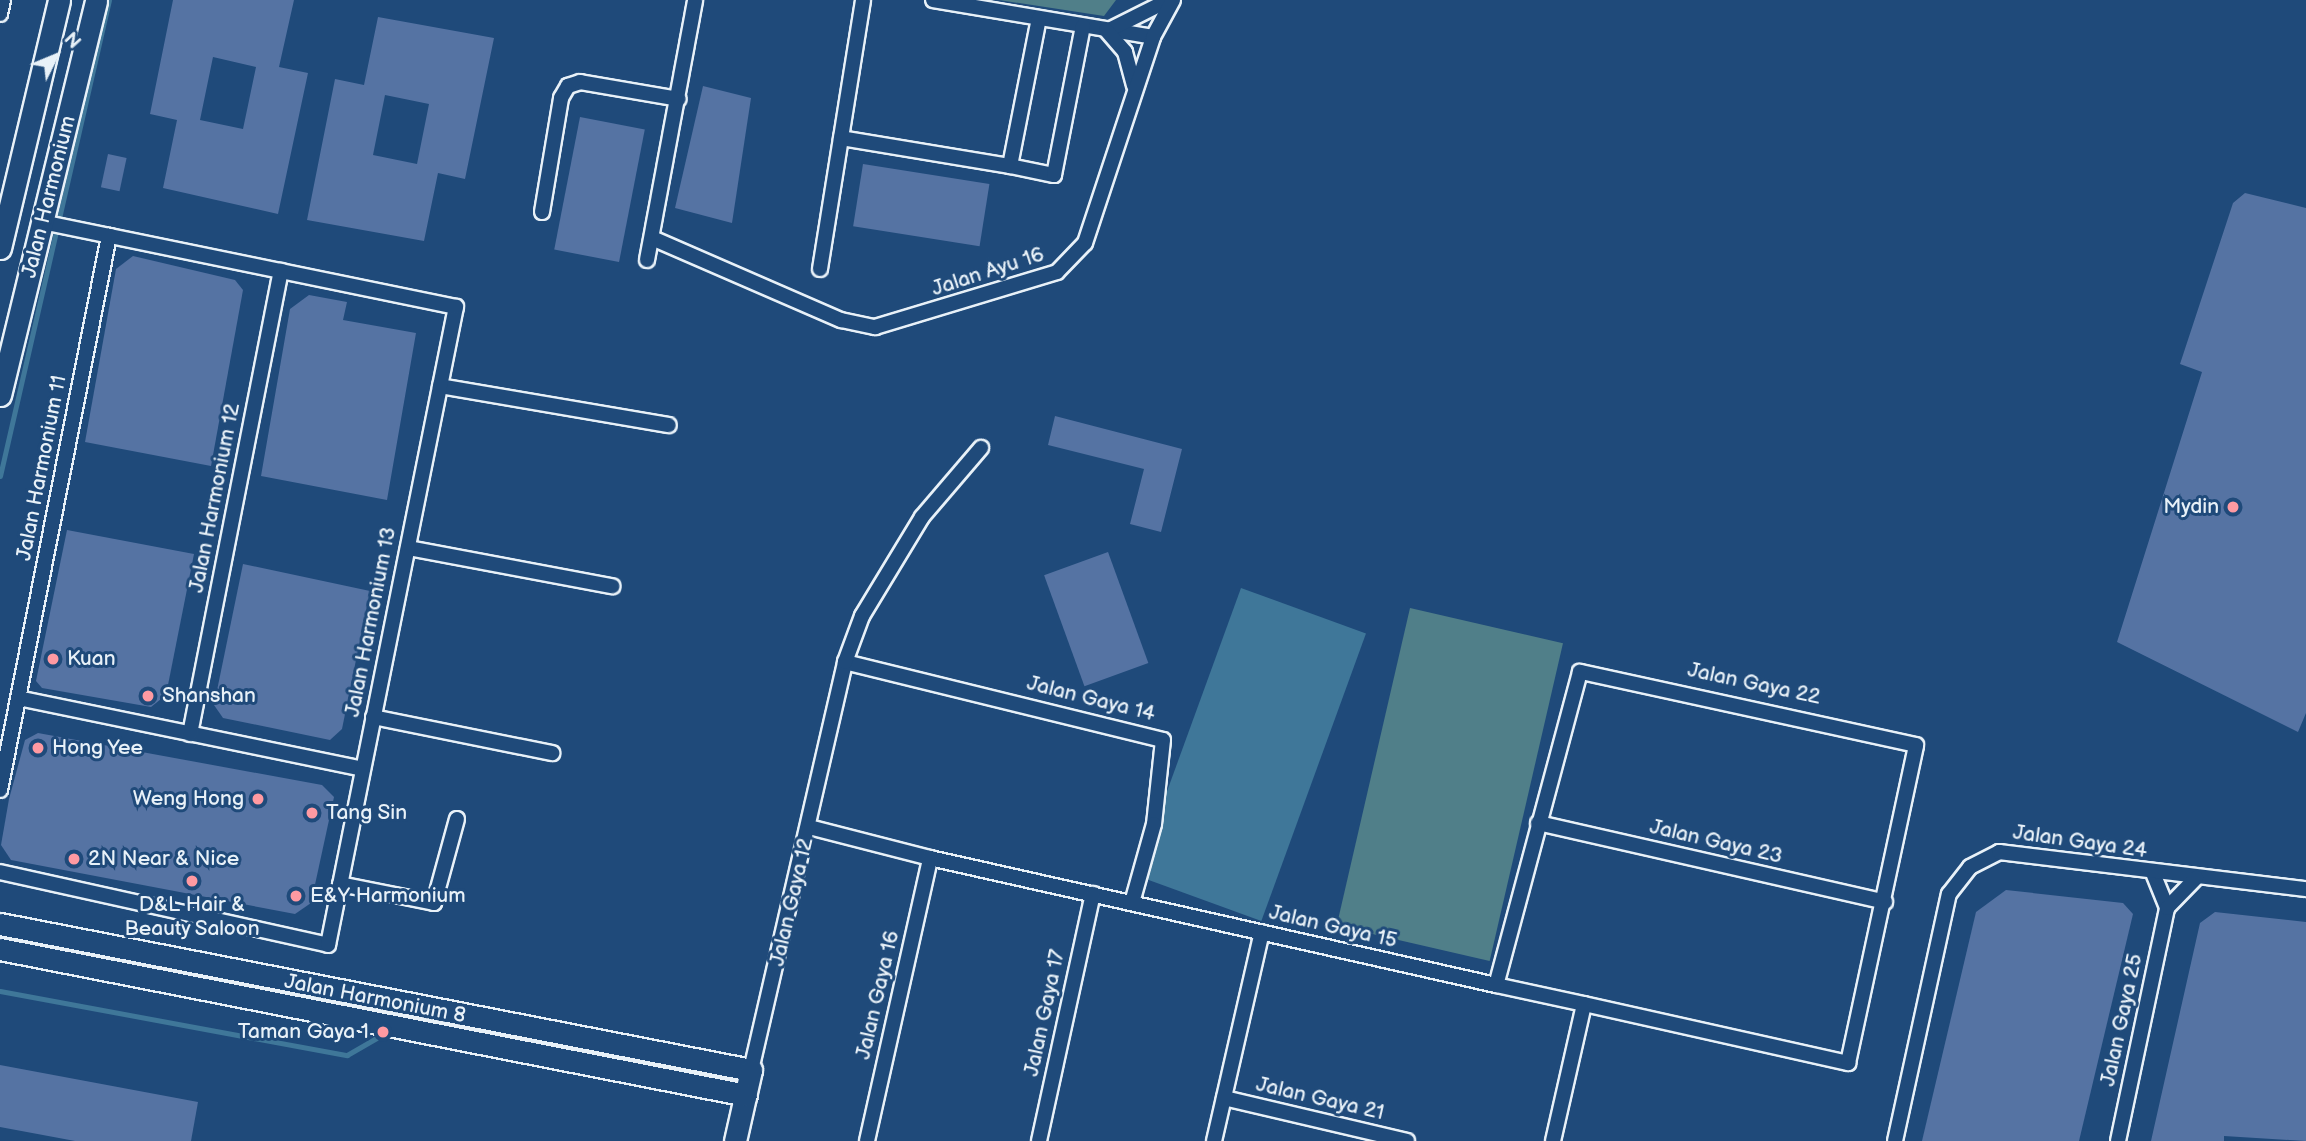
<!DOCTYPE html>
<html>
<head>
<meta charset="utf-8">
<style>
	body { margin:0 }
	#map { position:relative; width:2306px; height:1141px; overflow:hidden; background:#1f4a7a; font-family:"Balsamiq Sans",sans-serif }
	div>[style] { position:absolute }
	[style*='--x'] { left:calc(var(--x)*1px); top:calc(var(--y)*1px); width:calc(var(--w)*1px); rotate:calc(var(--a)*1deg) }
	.green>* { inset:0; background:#507f89; transform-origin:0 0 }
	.water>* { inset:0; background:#3f7799; transform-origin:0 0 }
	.stream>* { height:5px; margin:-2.5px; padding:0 2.5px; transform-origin:2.5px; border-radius:2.5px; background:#3f7799 }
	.building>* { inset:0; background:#5573a3; transform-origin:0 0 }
	.roads { filter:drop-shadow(2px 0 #e8f1f8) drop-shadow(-2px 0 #e8f1f8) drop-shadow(0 2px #e8f1f8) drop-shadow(0 -2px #e8f1f8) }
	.street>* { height:14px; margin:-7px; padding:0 7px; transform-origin:7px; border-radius:7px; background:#1f4a7a }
	.secondary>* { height:21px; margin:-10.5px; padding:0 10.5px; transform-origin:10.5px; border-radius:10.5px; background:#1f4a7a }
	.dots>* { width:19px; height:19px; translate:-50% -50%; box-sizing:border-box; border:4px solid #1f4a7a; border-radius:50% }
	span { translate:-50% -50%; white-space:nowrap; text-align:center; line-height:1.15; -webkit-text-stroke:6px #1f4a7a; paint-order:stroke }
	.street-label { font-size:21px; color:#e8f1f8 }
	.poi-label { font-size:21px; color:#e8f1f8 }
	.right { translate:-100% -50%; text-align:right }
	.left { translate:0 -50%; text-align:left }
	.north { position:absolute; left:21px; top:21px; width:70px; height:70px; -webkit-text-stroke:5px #1f4a7a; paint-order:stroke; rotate:47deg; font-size:19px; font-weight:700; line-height:28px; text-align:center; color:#e8f1f8 }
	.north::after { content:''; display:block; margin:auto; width:24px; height:32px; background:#e8f1f8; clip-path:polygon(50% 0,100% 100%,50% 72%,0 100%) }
</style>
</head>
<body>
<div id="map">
	<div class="green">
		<div style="clip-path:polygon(999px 0,1116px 0,1104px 16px)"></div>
		<div style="left:1410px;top:608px;width:157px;height:326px;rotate:13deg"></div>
	</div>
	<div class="water">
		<div style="left:1241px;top:588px;width:133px;height:306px;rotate:20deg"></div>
	</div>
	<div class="stream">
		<div style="--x:0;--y:476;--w:488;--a:-77.1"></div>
		<div style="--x:0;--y:991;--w:353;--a:10.5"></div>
		<div style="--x:347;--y:1055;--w:34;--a:-30"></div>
	</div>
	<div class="building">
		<div style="clip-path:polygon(evenodd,173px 0,294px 0,279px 67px,308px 73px,278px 214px,163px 188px,177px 120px,150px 114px,173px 0,213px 57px,256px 67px,243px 129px,200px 120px,213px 57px)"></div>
		<div style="clip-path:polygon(evenodd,378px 17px,494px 38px,465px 179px,438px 173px,424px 241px,307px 220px,335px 79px,364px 85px,378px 17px,385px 95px,429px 104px,417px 164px,373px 155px,385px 95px)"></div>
		<div style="clip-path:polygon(703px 86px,751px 98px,732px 223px,675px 208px)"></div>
		<div style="left:580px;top:117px;width:66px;height:135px;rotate:11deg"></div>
		<div style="left:108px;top:154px;width:19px;height:34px;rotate:12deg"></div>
		<div style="left:863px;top:164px;width:128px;height:63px;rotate:9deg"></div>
		<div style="clip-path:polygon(2245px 193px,2306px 208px,2306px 713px,2298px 732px,2117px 642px,2202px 372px,2180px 364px,2233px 203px)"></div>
		<div style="clip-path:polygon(133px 256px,235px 280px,243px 290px,211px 466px,85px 442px,116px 269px)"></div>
		<div style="clip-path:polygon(309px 295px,347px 302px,343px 320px,416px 333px,387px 500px,261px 476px,290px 309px)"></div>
		<div style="clip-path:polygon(1055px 416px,1182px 449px,1161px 532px,1130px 524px,1144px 469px,1048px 445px)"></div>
		<div style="clip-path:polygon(67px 530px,194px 554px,166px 695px,151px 707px,42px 688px,36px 681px)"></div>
		<div style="left:1108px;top:552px;width:118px;height:68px;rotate:70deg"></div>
		<div style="clip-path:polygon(243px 564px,370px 591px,342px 729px,330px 740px,223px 718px,214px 705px)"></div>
		<div style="clip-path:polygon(38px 733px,322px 785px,334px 797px,311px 903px,295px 914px,11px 860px,1px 845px,9px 799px,25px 740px)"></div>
		<div style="clip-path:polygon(2006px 890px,2123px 903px,2133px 914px,2079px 1141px,1922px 1141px,1976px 912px)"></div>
		<div style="clip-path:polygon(2215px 912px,2306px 922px,2306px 1141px,2224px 1136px,2224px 1141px,2151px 1141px,2200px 923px)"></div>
		<div style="clip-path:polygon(0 1065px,198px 1102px,191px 1141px,75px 1141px,0 1127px)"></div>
	</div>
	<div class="roads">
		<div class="street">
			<div style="--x:933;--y:0;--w:223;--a:9.5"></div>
			<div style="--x:0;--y:14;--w:14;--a:-78"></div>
			<div style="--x:1039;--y:18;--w:151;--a:101.1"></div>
			<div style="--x:1010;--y:166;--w:45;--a:11.6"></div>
			<div style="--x:1054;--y:175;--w:152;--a:-79"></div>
			<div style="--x:1111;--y:29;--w:63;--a:-26.6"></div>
			<div style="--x:1106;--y:30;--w:29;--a:49"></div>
			<div style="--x:1125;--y:52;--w:35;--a:75"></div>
			<div style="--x:841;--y:138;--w:171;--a:9.4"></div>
			<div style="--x:542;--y:212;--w:116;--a:-80.5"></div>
			<div style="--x:561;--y:98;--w:14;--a:-60"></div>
			<div style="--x:568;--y:86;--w:13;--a:-18"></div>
			<div style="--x:580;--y:82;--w:100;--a:9.7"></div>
			<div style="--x:652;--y:238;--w:206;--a:23.5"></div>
			<div style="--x:841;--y:320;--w:35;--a:12"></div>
			<div style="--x:875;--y:327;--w:190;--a:-16.8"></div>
			<div style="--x:1057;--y:272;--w:40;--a:-46"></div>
			<div style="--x:1085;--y:243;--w:217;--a:-71.7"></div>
			<div style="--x:1153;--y:37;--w:42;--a:-61.6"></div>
			<div style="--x:647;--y:260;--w:264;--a:-79.5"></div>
			<div style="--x:820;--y:269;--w:272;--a:-80.9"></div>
			<div style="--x:440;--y:386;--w:232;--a:9.7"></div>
			<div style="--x:408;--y:548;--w:208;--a:10.6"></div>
			<div style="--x:845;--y:662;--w:327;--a:13.8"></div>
			<div style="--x:1163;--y:740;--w:84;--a:96.1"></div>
			<div style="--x:1154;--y:824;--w:82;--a:105.6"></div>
			<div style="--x:18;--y:698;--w:352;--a:11.6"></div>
			<div style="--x:373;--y:717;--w:183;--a:11.4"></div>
			<div style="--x:190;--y:734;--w:472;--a:-78.9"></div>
			<div style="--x:0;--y:790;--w:565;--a:-78.87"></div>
			<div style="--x:1538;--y:823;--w:356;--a:12.8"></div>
			<div style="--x:809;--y:827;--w:125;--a:14.4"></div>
			<div style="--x:930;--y:858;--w:580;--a:12.65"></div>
			<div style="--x:1496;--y:985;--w:90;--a:12.2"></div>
			<div style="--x:1584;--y:1004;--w:271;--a:12.6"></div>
			<div style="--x:1848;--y:1063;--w:325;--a:-77.9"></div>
			<div style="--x:1916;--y:745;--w:344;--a:-167.7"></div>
			<div style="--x:1580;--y:672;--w:324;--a:105"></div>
			<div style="--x:0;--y:872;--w:336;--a:12.5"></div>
			<div style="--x:328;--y:945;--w:651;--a:-78.66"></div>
			<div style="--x:456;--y:307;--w:422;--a:-168.4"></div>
			<div style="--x:2153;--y:873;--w:38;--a:68"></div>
			<div style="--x:340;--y:884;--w:96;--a:11.4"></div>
			<div style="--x:434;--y:903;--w:87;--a:-74.7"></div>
			<div style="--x:751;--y:1070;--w:419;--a:-77"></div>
			<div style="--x:845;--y:662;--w:49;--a:-69.7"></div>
			<div style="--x:862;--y:616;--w:116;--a:-58.8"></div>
			<div style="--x:922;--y:517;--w:91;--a:-49.5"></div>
			<div style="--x:1224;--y:1098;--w:188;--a:13.2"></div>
			<div style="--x:867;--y:1141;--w:290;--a:-77.4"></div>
			<div style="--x:1039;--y:1141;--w:253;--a:-77.7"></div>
			<div style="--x:1214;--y:1141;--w:214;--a:-77.1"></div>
			<div style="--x:1553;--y:1141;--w:140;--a:-77.2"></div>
			<div style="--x:1895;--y:1141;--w:253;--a:-77.7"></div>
			<div style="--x:1949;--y:894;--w:34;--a:-52"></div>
			<div style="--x:1970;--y:867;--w:33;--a:-27"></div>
			<div style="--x:1999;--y:852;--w:309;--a:6.9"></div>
			<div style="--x:2118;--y:1141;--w:238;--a:-78.1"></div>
			<div style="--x:2167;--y:908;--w:42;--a:-46"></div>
		</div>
		<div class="secondary">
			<div style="--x:0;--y:248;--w:255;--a:-76.6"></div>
			<div style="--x:0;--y:395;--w:406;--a:-76.3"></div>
			<div style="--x:0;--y:924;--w:765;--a:11"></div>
			<div style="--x:751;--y:1070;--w:73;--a:102.7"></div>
			<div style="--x:0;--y:949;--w:760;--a:11.07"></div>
		</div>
	</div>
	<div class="dots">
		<div style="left:2233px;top:507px;background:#ff9aa2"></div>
		<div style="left:53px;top:659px;background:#ff9aa2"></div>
		<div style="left:148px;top:696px;background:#ff9aa2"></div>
		<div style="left:38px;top:748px;background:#ff9aa2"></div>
		<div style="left:258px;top:799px;background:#ff9aa2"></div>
		<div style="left:312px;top:813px;background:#ff9aa2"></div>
		<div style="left:74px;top:859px;background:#ff9aa2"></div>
		<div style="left:192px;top:881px;background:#ff9aa2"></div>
		<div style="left:296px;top:896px;background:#ff9aa2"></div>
		<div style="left:383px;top:1032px;background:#ff9aa2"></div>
	</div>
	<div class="street-label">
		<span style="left:49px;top:197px;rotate:-76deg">Jalan Harmonium</span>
		<span style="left:988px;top:272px;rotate:-18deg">Jalan Ayu 16</span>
		<span style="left:42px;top:468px;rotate:-79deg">Jalan Harmonium 11</span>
		<span style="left:215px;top:498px;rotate:-79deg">Jalan Harmonium 12</span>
		<span style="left:371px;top:622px;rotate:-79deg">Jalan Harmonium 13</span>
		<span style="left:1754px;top:684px;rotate:12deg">Jalan Gaya 22</span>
		<span style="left:1091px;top:699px;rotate:14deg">Jalan Gaya 14</span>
		<span style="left:1716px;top:842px;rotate:13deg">Jalan Gaya 23</span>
		<span style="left:2080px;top:842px;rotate:8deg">Jalan Gaya 24</span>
		<span style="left:792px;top:902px;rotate:-77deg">Jalan Gaya 12</span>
		<span style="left:1333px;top:927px;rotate:13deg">Jalan Gaya 15</span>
		<span style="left:878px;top:995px;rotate:-77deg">Jalan Gaya 16</span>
		<span style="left:375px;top:999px;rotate:11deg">Jalan Harmonium 8</span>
		<span style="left:1045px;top:1013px;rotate:-78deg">Jalan Gaya 17</span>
		<span style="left:2122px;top:1020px;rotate:-78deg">Jalan Gaya 25</span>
		<span style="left:1320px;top:1099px;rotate:13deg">Jalan Gaya 21</span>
	</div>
	<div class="poi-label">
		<span class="right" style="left:2219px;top:507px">Mydin</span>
		<span class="left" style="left:67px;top:659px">Kuan</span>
		<span class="left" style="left:162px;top:696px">Shanshan</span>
		<span class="left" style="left:52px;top:748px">Hong Yee</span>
		<span class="right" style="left:244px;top:799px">Weng Hong</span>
		<span class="left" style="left:326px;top:813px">Tang Sin</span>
		<span class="left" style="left:88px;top:859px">2N Near &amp; Nice</span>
		<span class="left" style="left:310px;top:896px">E&amp;Y Harmonium</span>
		<span style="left:192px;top:917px">D&amp;L Hair &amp;<br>Beauty Saloon</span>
		<span class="right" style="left:369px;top:1032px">Taman Gaya 1</span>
	</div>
	<div class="north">N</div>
</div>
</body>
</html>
